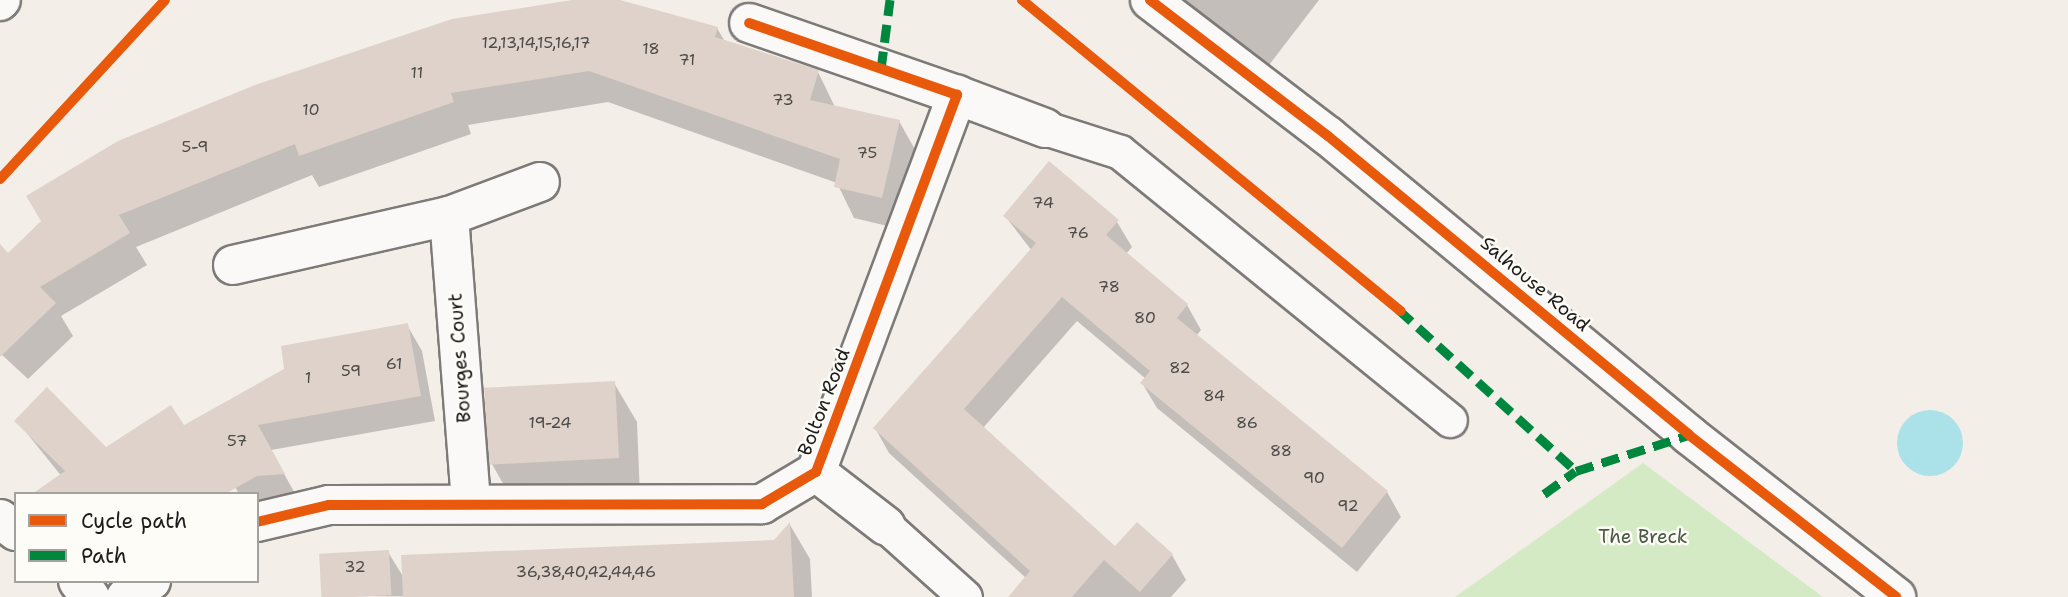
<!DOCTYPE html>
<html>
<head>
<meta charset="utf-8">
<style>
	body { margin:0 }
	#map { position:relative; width:2068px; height:597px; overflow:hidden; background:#f4eee9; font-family:"Shantell Sans",sans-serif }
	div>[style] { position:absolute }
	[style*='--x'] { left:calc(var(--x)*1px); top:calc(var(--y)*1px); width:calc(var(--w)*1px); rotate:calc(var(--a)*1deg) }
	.green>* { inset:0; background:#d4eac4 }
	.water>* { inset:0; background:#abe1e8 }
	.round { border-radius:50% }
	.shadow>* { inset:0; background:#0003 }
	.building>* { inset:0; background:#dfd2cb; transform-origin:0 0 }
	.roads { filter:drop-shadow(2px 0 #7d7a78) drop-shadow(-2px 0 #7d7a78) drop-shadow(0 2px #7d7a78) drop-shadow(0 -2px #7d7a78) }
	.service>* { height:33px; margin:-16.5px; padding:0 16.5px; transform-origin:16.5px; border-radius:16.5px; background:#faf9f7 }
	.minor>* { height:38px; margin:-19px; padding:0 19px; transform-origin:19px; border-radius:19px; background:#faf9f7 }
	.tertiary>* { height:38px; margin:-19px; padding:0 19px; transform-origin:19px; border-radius:19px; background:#faf9f7 }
	.quiet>* { height:9px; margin-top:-4.5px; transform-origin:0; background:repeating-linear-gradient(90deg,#00873e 0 18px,transparent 0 27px) }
	.cycleway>* { height:10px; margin:-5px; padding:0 5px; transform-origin:5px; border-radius:5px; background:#e8590c }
	span { translate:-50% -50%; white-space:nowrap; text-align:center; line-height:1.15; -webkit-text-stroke:5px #fdfcf7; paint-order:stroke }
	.number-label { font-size:16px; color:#4d4a48 }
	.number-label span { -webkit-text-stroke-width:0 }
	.street-label { font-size:19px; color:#1c1c1c }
	.park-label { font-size:19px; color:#4b5945 }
	.legend { position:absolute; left:14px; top:492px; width:245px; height:91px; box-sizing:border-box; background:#fdfcf7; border:2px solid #a3a29f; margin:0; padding:9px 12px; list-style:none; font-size:21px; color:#1c1c1c }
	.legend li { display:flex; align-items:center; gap:14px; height:35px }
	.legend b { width:35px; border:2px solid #a3a29f }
</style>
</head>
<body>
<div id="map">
	<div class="green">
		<div style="clip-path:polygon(1643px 463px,1823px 597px,1455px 597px,1524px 548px)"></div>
	</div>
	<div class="water">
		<div class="round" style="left:1897px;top:410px;width:66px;height:66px"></div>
	</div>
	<div class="shadow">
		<div style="clip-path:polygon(583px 0,614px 0,717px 28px,724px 40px,818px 72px,835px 107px,899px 121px,917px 153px,900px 229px,854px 218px,837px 183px,608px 102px,468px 125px,471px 134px,319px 187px,312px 175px,136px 247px,147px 265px,61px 316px,73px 336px,28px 379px,0 353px,0 263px)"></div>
		<div style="clip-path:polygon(1177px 0,1319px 0,1266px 69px)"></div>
		<div style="clip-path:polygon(1005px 216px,1117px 222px,1132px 247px,1126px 254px,1187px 305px,1201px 330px,1196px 336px,1387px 492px,1401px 517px,1357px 572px,1157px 408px,1142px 383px,1146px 379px,1077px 321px,983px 428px,1115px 548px,1137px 524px,1172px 555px,1186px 580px,1171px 597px,1020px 597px,1026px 578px,889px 453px,875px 428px,1032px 251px)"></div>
		<div style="clip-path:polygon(407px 325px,422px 351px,435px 421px,271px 450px,298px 499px,257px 509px,257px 494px,239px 494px,220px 460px,63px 478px,17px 421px,106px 449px,183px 427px)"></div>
		<div style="clip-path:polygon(614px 383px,637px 422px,640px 497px,514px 503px,492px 464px)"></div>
		<div style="clip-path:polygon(790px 525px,810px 559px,812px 597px,322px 596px,388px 552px,404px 578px,775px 541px)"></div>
	</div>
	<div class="building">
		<div style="clip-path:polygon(572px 0,620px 0,718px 27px,715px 37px,819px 70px,810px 100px,900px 120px,882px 198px,834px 187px,840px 159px,589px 71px,451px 93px,454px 102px,299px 156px,295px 144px,119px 215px,130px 233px,40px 287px,56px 303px,0 357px,0 244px,8px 253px,41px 221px,26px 196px,118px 141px,255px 85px,452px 19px)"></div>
		<div style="clip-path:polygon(1049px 161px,1119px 220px,1106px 235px,1188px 304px,1177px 318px,1388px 491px,1342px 548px,1140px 383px,1150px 371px,1062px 297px,964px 409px,1115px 546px,1137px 522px,1173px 554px,1140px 592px,1104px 560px,1072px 597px,1008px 597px,1030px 571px,873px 428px,1036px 243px,1003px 216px)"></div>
		<div style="clip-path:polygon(408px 323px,421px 396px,258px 425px,285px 474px,257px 476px,225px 494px,32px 494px,65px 471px,14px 421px,47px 387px,106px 447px,171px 405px,184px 425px,284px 369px,281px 346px)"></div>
		<div style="left:615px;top:381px;width:77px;height:131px;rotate:87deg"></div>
		<div style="clip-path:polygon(790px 522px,794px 597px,403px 597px,401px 555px,774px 540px)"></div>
		<div style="left:389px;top:550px;width:45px;height:70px;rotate:87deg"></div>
	</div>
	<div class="roads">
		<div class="service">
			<div style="--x:1045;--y:128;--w:79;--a:17.7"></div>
			<div style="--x:1120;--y:152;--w:425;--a:39.1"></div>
			<div style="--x:886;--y:526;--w:106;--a:41.9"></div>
		</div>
		<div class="minor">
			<div style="--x:957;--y:95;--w:94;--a:20.6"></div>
			<div style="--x:449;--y:216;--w:286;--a:85.6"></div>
			<div style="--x:233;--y:265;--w:221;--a:-12.8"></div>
			<div style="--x:449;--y:216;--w:97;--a:-20.5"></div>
			<div style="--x:816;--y:472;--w:88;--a:37.6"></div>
			<div style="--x:0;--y:519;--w:20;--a:37"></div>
			<div style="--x:257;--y:522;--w:74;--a:-13.3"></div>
			<div style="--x:329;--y:505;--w:433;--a:-0.1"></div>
			<div style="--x:762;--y:504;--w:63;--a:-30.7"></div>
			<div style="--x:816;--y:472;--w:403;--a:-69.5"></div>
			<div style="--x:957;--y:95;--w:220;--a:-160.9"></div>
			<div style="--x:78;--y:581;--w:20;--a:53"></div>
			<div style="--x:126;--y:597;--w:30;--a:-33"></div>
		</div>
		<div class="tertiary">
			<div style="--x:1150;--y:0;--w:224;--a:37.4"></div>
			<div style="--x:1328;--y:136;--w:469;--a:39.6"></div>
			<div style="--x:1689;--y:435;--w:263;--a:38"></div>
			<div style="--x:0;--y:1;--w:1;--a:-45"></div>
		</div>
	</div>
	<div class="quiet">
		<div style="--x:881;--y:69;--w:70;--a:-82.6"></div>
		<div style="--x:1398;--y:309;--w:241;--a:42.3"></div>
		<div style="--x:1576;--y:471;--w:119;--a:-17.7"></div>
		<div style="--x:1544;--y:494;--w:39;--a:-36"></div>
	</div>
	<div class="cycleway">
		<div style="--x:1022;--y:0;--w:490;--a:39.4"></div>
		<div style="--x:1150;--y:0;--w:224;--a:37.4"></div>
		<div style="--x:1328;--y:136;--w:469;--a:39.6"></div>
		<div style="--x:1689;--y:435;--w:263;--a:38"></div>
		<div style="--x:0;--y:179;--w:243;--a:-47.3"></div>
		<div style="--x:257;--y:522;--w:74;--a:-13.3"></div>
		<div style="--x:329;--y:505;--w:433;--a:-0.1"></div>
		<div style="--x:762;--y:504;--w:63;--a:-30.7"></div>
		<div style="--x:816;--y:472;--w:403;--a:-69.5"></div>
		<div style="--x:957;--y:95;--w:220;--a:-160.9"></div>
	</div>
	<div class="number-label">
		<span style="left:536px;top:43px">12,13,14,15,16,17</span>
		<span style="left:651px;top:49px">18</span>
		<span style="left:687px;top:60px">71</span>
		<span style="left:417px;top:73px">11</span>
		<span style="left:783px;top:100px">73</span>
		<span style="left:311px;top:110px">10</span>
		<span style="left:195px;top:147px">5-9</span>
		<span style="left:867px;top:153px">75</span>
		<span style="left:1043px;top:203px">74</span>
		<span style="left:1078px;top:233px">76</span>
		<span style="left:1109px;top:287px">78</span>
		<span style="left:1145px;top:318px">80</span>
		<span style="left:394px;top:364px">61</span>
		<span style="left:1180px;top:368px">82</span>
		<span style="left:351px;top:371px">59</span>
		<span style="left:308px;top:378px">1</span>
		<span style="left:1214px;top:396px">84</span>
		<span style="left:550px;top:423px">19-24</span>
		<span style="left:1247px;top:423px">86</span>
		<span style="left:237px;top:441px">57</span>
		<span style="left:1281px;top:451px">88</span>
		<span style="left:1314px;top:478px">90</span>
		<span style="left:1348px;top:506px">92</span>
		<span style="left:355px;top:567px">32</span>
		<span style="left:586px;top:572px">36,38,40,42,44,46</span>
	</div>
	<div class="street-label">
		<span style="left:1535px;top:284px;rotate:40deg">Salhouse Road</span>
		<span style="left:460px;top:358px;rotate:-94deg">Bourges Court</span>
		<span style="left:824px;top:402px;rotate:-69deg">Bolton Road</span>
	</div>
	<div class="park-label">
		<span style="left:1643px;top:537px">The Breck</span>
	</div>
	<ul class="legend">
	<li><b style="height:9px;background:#e8590c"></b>Cycle path</li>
	<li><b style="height:9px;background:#00873e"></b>Path</li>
	</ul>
</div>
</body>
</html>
